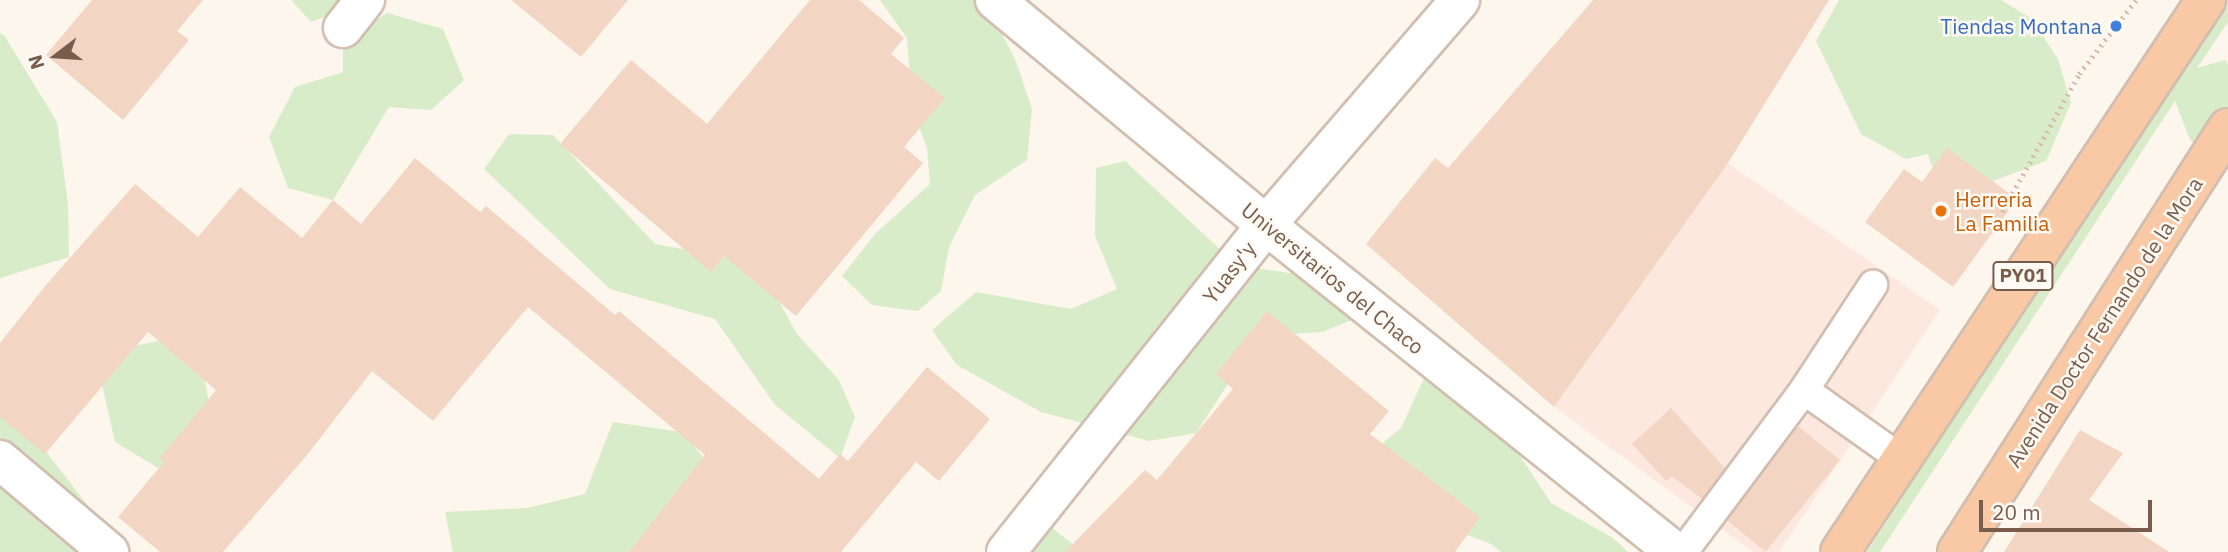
<!DOCTYPE html>
<html>
<head>
<meta charset="utf-8">
<style>
	body { margin:0 }
	#map { position:relative; width:2228px; height:552px; overflow:hidden; background:#fdf6ec; font-family:"IBM Plex Sans",sans-serif }
	div>[style] { position:absolute }
	[style*='--x'] { left:calc(var(--x)*1px); top:calc(var(--y)*1px); width:calc(var(--w)*1px); rotate:calc(var(--a)*1deg) }
	.commercial>* { inset:0; background:#fde8e0 }
	.green>* { inset:0; background:#d8ecc9 }
	.building>* { inset:0; background:#f3d5c3; transform-origin:0 0 }
	.path>* { height:4.5px; margin-top:-2.25px; transform-origin:0; background:repeating-linear-gradient(90deg,#d9b8a5 0 2px,transparent 0 7px) }
	.roads { filter:drop-shadow(2px 0 #d1beb0) drop-shadow(-2px 0 #d1beb0) drop-shadow(0 2px #d1beb0) drop-shadow(0 -2px #d1beb0) }
	.service>* { height:28px; margin:-14px; padding:0 14px; transform-origin:14px; border-radius:14px; background:#fff }
	.minor>* { height:38px; margin:-19px; padding:0 19px; transform-origin:19px; border-radius:19px; background:#fff }
	.trunk>* { height:38px; margin:-19px; padding:0 19px; transform-origin:19px; border-radius:19px; background:#f9c8a4 }
	.dots>* { width:19px; height:19px; translate:-50% -50%; box-sizing:border-box; border:4px solid #fffaf3; border-radius:50% }
	span { translate:-50% -50%; white-space:nowrap; text-align:center; line-height:1.15; -webkit-text-stroke:5px #fffaf3; paint-order:stroke }
	.shield-label span { padding:2px 5px; background:#fffaf3; border:2px solid; border-radius:5px; -webkit-text-stroke-width:0 }
	.shield-label { font-size:19px; color:#7a5c4d; font-weight:700 }
	.shop-label { font-size:21px; color:#366cbe }
	.right { translate:-100% -50%; text-align:right }
	.food-label { font-size:21px; color:#c56008 }
	.left { translate:0 -50%; text-align:left }
	.street-label { font-size:21px; color:#7a5c4d }
	.north { position:absolute; left:21px; top:21px; width:70px; height:70px; -webkit-text-stroke:5px #fffaf3; paint-order:stroke; rotate:253deg; font-size:19px; font-weight:700; line-height:28px; text-align:center; color:#7a5c4d }
	.north::after { content:''; display:block; margin:auto; width:24px; height:32px; background:#7a5c4d; clip-path:polygon(50% 0,100% 100%,50% 72%,0 100%) }
	.scale { position:absolute; left:1979px; top:500px; width:173px; height:32px; box-sizing:border-box; border:4px solid #7a5c4d; border-top:0; padding-left:9px; font-size:21px; line-height:24px; white-space:nowrap; color:#7a5c4d; -webkit-text-stroke:5px #fffaf3; paint-order:stroke }
</style>
</head>
<body>
<div id="map">
	<div class="commercial">
		<div style="clip-path:polygon(1728px 163px,1940px 310px,1779px 552px,1753px 552px,1554px 407px)"></div>
	</div>
	<div class="green">
		<div style="clip-path:polygon(291px 0,371px 0,311px 22px)"></div>
		<div style="clip-path:polygon(880px 0,984px 0,1016px 61px,1032px 109px,1027px 160px,975px 195px,949px 247px,941px 291px,918px 311px,872px 305px,842px 276px,875px 234px,930px 184px,927px 148px,912px 108px,907px 38px)"></div>
		<div style="clip-path:polygon(1839px 0,2001px 0,2032px 19px,2058px 59px,2071px 103px,2046px 161px,1943px 200px,1928px 154px,1906px 159px,1861px 134px,1816px 41px)"></div>
		<div style="clip-path:polygon(2225px 0,2228px 0,2228px 22px,2197px 68px,2225px 60px,2228px 64px,2228px 157px,2222px 160px,2190px 140px,2175px 101px,1880px 552px,1867px 552px)"></div>
		<div style="clip-path:polygon(387px 13px,443px 29px,464px 80px,431px 110px,389px 107px,333px 200px,288px 188px,269px 137px,295px 87px,343px 72px,343px 39px)"></div>
		<div style="clip-path:polygon(0 33px,4px 35px,57px 122px,68px 204px,69px 257px,0 278px)"></div>
		<div style="clip-path:polygon(509px 134px,553px 135px,655px 244px,746px 261px,768px 282px,797px 334px,839px 380px,855px 417px,840px 458px,775px 405px,715px 319px,610px 289px,484px 169px)"></div>
		<div style="clip-path:polygon(1125px 161px,1237px 265px,1302px 275px,1359px 317px,1322px 332px,1259px 336px,1196px 433px,1149px 441px,1041px 412px,957px 365px,932px 330px,976px 292px,1071px 309px,1117px 289px,1095px 236px,1096px 168px)"></div>
		<div style="clip-path:polygon(159px 341px,203px 371px,210px 409px,204px 444px,158px 468px,115px 442px,102px 385px,133px 346px)"></div>
		<div style="clip-path:polygon(1425px 376px,1515px 448px,1551px 503px,1613px 538px,1628px 552px,1501px 552px,1491px 544px,1436px 523px,1293px 518px,1401px 428px)"></div>
		<div style="clip-path:polygon(0 417px,24px 423px,105px 528px,131px 552px,0 552px)"></div>
		<div style="clip-path:polygon(613px 422px,682px 432px,715px 471px,652px 552px,453px 552px,445px 512px,527px 508px,585px 494px)"></div>
		<div style="clip-path:polygon(1026px 506px,1082px 552px,1006px 552px)"></div>
	</div>
	<div class="building">
		<div style="clip-path:polygon(92px 0,203px 0,177px 31px,189px 40px,123px 120px,46px 55px)"></div>
		<div style="clip-path:polygon(511px 0,628px 0,581px 57px)"></div>
		<div style="clip-path:polygon(810px 0,859px 0,904px 38px,891px 54px,945px 98px,904px 147px,923px 163px,796px 316px,724px 256px,711px 272px,560px 144px,631px 60px,707px 124px)"></div>
		<div style="clip-path:polygon(1593px 0,1829px 0,1728px 163px,1554px 407px,1366px 244px,1435px 158px,1448px 168px)"></div>
		<div style="clip-path:polygon(1947px 148px,2017px 199px,1953px 287px,1865px 222px,1904px 169px,1922px 182px)"></div>
		<div style="clip-path:polygon(415px 158px,480px 212px,486px 206px,615px 315px,619px 311px,819px 479px,840px 454px,848px 461px,927px 367px,990px 419px,939px 481px,916px 462px,841px 552px,629px 552px,705px 455px,528px 307px,433px 421px,372px 371px,307px 455px,223px 552px,160px 552px,118px 517px,164px 462px,160px 458px,216px 390px,148px 332px,45px 454px,0 417px,0 343px,46px 285px,135px 184px,198px 237px,240px 187px,302px 238px,333px 200px,361px 224px)"></div>
		<div style="clip-path:polygon(1267px 311px,1389px 411px,1370px 434px,1480px 517px,1455px 552px,1065px 552px,1145px 470px,1157px 480px,1233px 389px,1216px 374px)"></div>
		<div style="clip-path:polygon(1671px 408px,1725px 468px,1702px 499px,1672px 476px,1666px 481px,1632px 444px)"></div>
		<div style="left:1798px;top:426px;width:54px;height:118px;rotate:39deg"></div>
		<div style="clip-path:polygon(2080px 430px,2123px 453px,2089px 500px,2169px 552px,2004px 552px)"></div>
	</div>
	<div class="path">
		<div style="--x:2002;--y:212;--w:158;--a:-60.8"></div>
		<div style="--x:2079;--y:74;--w:93;--a:-52.4"></div>
	</div>
	<div class="roads">
		<div class="service">
			<div style="--x:1804;--y:390;--w:126;--a:-56.7"></div>
			<div style="--x:1683;--y:552;--w:202;--a:-53.2"></div>
			<div style="--x:1804;--y:390;--w:119;--a:35.4"></div>
		</div>
		<div class="minor">
			<div style="--x:995;--y:0;--w:352;--a:39.7"></div>
			<div style="--x:1266;--y:225;--w:524;--a:38.64"></div>
			<div style="--x:343;--y:28;--w:36;--a:-52"></div>
			<div style="--x:0;--y:460;--w:143;--a:40.2"></div>
			<div style="--x:1006;--y:552;--w:418;--a:-51.5"></div>
			<div style="--x:1266;--y:225;--w:297;--a:-49.2"></div>
		</div>
		<div class="trunk">
			<div style="--x:1840;--y:552;--w:662;--a:-56.45"></div>
			<div style="--x:1957;--y:552;--w:503;--a:-57.42"></div>
		</div>
	</div>
	<div class="dots">
		<div style="left:2116px;top:26px;background:#3f7fe0"></div>
		<div style="left:1941px;top:211px;background:#e8710a"></div>
	</div>
	<div class="shield-label">
		<span style="left:2023px;top:276px">PY01</span>
	</div>
	<div class="shop-label">
		<span class="right" style="left:2102px;top:26px">Tiendas Montana</span>
	</div>
	<div class="food-label">
		<span class="left" style="left:1955px;top:211px">Herreria<br>La Familia</span>
	</div>
	<div class="street-label">
		<span style="left:1229px;top:272px;rotate:-52deg">Yuasy'y</span>
		<span style="left:1333px;top:278px;rotate:39deg">Universitarios del Chaco</span>
		<span style="left:2104px;top:322px;rotate:-57deg">Avenida Doctor Fernando de la Mora</span>
	</div>
	<div class="north">N</div>
	<div class="scale">20 m</div>
</div>
</body>
</html>
